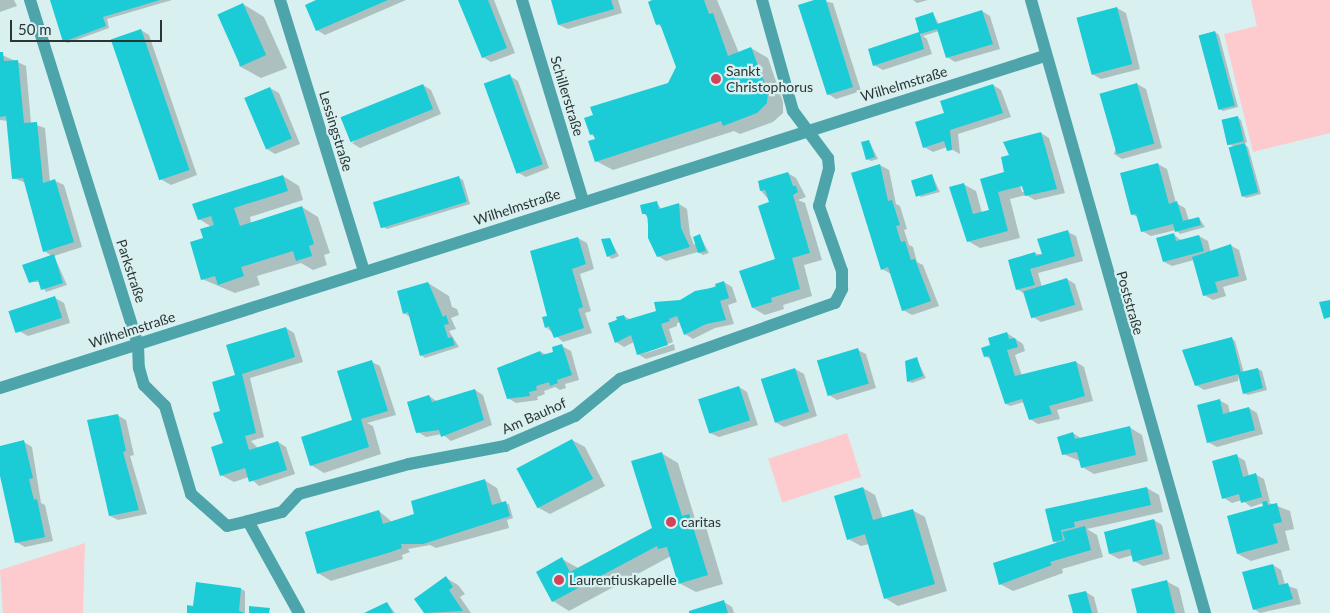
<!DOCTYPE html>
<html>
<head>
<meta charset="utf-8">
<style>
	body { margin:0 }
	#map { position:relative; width:1330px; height:613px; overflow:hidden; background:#d9f0f1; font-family:Lato,sans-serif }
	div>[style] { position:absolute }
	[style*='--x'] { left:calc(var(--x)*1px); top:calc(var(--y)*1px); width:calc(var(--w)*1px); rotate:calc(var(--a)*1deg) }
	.green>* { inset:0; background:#fdcbce; transform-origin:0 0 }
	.shadow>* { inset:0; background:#0003 }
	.building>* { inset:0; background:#1bccd7; transform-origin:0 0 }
	.minor>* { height:12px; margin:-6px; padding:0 6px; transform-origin:6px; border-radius:6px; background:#4da5ab }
	.dots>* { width:14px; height:14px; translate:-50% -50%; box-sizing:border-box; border:2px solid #d9f0f1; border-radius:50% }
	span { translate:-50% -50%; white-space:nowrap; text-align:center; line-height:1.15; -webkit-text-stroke:4.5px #d9f0f1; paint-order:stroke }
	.poi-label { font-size:14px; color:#2c3535 }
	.left { translate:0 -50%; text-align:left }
	.street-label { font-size:14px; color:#2c3535 }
	.scale { position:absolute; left:10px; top:20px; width:152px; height:22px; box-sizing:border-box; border:2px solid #2c3535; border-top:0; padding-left:6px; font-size:15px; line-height:18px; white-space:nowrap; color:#2c3535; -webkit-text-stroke:4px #d9f0f1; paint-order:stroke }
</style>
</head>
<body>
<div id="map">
	<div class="green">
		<div style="clip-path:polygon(1251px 0,1330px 0,1330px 133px,1253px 152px,1224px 34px,1257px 26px)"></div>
		<div style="left:847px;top:433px;width:46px;height:83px;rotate:72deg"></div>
		<div style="clip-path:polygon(85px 543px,83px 613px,3px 613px,0 570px)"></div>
	</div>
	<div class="shadow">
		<div style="clip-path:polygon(0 0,14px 0,17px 6px,0 12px)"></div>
		<div style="clip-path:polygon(51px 0,172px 0,107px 19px,109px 28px,68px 43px,64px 41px)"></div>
		<div style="clip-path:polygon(320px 0,406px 0,325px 35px,317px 30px)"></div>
		<div style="clip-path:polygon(460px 0,494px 0,515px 53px,491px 62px,483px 57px)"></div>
		<div style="clip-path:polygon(552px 0,618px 0,622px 13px,568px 29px,559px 25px)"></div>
		<div style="clip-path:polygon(655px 0,717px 0,739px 53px,751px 48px,768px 58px,783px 102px,783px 113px,773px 122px,740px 134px,734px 131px,613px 170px,596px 161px,597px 139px,591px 134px,669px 84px,677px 67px,663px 28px,657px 24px)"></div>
		<div style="clip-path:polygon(818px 0,833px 3px,861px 91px,836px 99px,828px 94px)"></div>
		<div style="clip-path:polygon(913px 0,928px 0,917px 3px)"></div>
		<div style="clip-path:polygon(243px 4px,264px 17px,287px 68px,261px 78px,239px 66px)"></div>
		<div style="clip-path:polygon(1117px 8px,1126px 13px,1140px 69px,1101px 79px,1092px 74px)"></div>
		<div style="clip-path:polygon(982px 11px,990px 16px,1000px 49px,955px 62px,947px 57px,939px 31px,923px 36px,927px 39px,932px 54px,883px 70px,874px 65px,919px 34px,921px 35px,916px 19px,933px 14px,939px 24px)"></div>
		<div style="clip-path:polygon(141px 30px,149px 35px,197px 175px,171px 185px,162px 180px)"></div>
		<div style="clip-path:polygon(1215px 32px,1219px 35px,1238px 107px,1223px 111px,1219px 109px)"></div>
		<div style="clip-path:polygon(0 54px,26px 66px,31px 123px,45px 128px,50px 182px,55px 181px,64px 185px,82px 247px,54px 256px,67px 285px,46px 292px,40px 282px,30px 282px,52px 256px,44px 251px,26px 183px,13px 178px,8px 121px,0 120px)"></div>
		<div style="clip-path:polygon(510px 76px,518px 81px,549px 168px,526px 177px,517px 172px)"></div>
		<div style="clip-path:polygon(1137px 84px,1146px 89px,1162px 148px,1122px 159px,1114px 154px)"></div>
		<div style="clip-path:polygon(423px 85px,431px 90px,441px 114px,360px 148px,352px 143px)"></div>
		<div style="clip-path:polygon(993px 85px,1001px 90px,1011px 117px,958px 134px,960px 154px,947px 147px,933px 152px,924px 147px,945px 114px)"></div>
		<div style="clip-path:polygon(270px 88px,279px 93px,300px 144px,275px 154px,267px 149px)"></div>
		<div style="clip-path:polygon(1237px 117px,1241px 120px,1247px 142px,1243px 144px,1248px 147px,1261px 194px,1246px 198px,1243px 196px,1234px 147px,1229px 144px)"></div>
		<div style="clip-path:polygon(evenodd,1041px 133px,1049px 138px,1065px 193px,1035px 200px,1026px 195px,1010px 199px,1020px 238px,980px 248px,968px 241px,963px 184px,976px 191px,982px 213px,990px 211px,981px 180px,1008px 172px,1011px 156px,1041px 133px,1018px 178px,1025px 192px,1022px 192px,1018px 178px)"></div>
		<div style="clip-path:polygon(869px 141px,878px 159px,871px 161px,867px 159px)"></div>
		<div style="clip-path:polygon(1158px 164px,1167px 169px,1176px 203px,1185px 208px,1189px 221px,1199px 218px,1205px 227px,1180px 234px,1176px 230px,1151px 236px,1142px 231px,1139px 218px,1132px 214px)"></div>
		<div style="clip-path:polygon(880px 165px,889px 170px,896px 204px,900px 206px,907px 229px,904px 230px,909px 245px,913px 247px,917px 262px,923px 265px,939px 306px,912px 315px,903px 310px,891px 274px,882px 269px)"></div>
		<div style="clip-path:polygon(788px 173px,796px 178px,806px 197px,798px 200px,805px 203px,822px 260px,804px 265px,812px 296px,783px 305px,784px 309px,765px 315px,753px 308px,777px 260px,772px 203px,761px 191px)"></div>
		<div style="clip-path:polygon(932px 175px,940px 192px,921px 197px,918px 195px)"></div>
		<div style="clip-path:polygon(283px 176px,299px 186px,303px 200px,250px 217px,251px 223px,302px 207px,318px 217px,330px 253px,324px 255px,327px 265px,313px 270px,301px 263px,257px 276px,260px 285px,235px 293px,202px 279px,205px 239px,212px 227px,199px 219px)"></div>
		<div style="clip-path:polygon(459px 178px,463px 180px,470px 204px,387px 229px,383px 227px)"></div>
		<div style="clip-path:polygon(657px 203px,662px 210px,679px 204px,687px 209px,690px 234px,694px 245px,700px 236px,709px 253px,703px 255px,698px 252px,666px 261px,658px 256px,649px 237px,647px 216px,643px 213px)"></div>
		<div style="clip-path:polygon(1068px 232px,1076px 236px,1083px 261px,1038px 273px,1042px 287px,1067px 279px,1075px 284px,1083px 310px,1041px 322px,1033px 317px,1025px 294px,1017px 289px,1034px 253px,1043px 255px)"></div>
		<div style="clip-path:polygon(1173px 234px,1182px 241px,1199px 236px,1208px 241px,1211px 254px,1230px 245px,1239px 250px,1247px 280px,1223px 287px,1226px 296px,1213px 300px,1204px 295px,1194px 260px,1172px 266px,1164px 262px)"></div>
		<div style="clip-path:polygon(578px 238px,587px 243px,594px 269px,580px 274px,591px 311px,585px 313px,592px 333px,563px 342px,546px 327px)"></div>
		<div style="clip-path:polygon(610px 239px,619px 256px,612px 259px,608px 256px)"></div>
		<div style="clip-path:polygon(724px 282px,732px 287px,737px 302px,728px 305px,734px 324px,715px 328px,693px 339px,685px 334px,681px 322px,677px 323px,677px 326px,669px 329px,673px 342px,643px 354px,674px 344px,675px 350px,646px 359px,638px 354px,634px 342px,624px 347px,616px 342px,610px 323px,624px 316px,631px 320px,658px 312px)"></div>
		<div style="clip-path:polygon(428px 283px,449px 296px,452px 307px,457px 309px,459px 315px,451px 318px,456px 329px,449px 331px,459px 347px,425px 358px,421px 355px,410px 317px,404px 313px)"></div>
		<div style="clip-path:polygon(55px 298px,64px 303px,70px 323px,28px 336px,19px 331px)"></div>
		<div style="clip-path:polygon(286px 328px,294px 333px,303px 362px,250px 378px,264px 437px,251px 441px,258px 448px,278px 442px,286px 447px,295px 474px,259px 486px,249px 477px,234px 482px,221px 475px,224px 444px,222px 412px,236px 376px)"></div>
		<div style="clip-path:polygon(1007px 333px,1023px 344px,1025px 351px,1015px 355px,1022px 376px,1076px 362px,1084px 367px,1093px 401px,1057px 410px,1060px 419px,1038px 424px,1030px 419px,1024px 402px,1010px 406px,1006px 404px,992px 360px,985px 356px)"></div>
		<div style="clip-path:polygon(1231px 338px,1235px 341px,1244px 373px,1258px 369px,1262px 371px,1267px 390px,1248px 395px,1244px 393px,1239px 373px,1238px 381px,1204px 390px,1196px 385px)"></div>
		<div style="clip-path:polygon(562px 346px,571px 351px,579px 380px,565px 384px,566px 388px,560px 390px,555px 387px,544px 391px,545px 394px,537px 397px,538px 400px,516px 403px,508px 398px,499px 369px,541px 352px,547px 355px,555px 353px)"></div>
		<div style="clip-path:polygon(858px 350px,866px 354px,876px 388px,837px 400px,829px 395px)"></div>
		<div style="clip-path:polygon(916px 358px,926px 378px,912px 383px,908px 381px)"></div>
		<div style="clip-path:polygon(372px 362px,380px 366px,396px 415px,367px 423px,373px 426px,381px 454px,324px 473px,311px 465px,356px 420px)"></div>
		<div style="clip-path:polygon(795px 369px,804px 374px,817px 416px,784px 427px,775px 422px)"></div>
		<div style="clip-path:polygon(739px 387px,747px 392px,758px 425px,719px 437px,710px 433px)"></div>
		<div style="clip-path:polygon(475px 390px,483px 395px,492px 425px,451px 441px,442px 434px,426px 437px,418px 432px,429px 396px,438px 402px)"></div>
		<div style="clip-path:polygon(1219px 400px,1228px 405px,1230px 413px,1249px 408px,1257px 413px,1263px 434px,1217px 447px,1208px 442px)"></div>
		<div style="clip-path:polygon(117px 415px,126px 420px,134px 455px,130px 456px,147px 514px,118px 520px,110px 516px)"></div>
		<div style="clip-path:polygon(1129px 427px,1142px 435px,1148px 461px,1094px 474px,1082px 467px,1080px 461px,1063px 454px,1073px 433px,1082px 439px)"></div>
		<div style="clip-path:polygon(572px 440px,585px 447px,605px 486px,550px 514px,537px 507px)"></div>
		<div style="clip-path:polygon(24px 442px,32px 447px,41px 503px,45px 505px,53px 541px,25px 547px,16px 542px,0 470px,0 447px)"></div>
		<div style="clip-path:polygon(661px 453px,678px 463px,695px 519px,705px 524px,723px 584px,696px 592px,679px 583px,671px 556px,569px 611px,553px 601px,562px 559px,578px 568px,653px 528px)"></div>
		<div style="clip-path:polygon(1237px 456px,1245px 461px,1249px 476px,1255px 474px,1264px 479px,1270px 502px,1267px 502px,1290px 511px,1294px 529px,1285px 531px,1290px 550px,1251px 561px,1238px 554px,1266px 507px,1263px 503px,1251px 507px,1242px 500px,1232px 503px,1224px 498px)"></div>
		<div style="clip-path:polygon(484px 480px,497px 488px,502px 503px,509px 504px,513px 518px,507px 520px,509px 528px,436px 548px,430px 545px,408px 549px,410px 552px,402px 555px,403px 559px,331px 581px,318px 573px,379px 511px,392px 522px,416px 515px)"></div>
		<div style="clip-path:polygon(863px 488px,875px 495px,883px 519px,912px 510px,925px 517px,947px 591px,898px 606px,885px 598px,869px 544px,861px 546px,848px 539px)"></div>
		<div style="clip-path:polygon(1147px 488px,1159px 495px,1163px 512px,1087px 529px,1097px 535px,1103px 557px,1062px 569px,1063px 573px,1013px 591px,1000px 584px,1058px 544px,1054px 541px,1046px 510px)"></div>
		<div style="clip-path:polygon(1154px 520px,1162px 525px,1170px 559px,1143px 566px,1134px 561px,1133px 555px,1119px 559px,1110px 554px)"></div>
		<div style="clip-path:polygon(1273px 565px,1281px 570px,1285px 585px,1297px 589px,1301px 604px,1260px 613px,1254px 609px)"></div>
		<div style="clip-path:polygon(446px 578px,458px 585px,465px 594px,460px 597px,471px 613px,425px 613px,415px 599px)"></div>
		<div style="clip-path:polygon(1166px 581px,1179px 588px,1185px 613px,1138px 613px)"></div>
		<div style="clip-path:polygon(241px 589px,245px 591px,245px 613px,188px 613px,194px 607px)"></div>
		<div style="clip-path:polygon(1086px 592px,1094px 597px,1098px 613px,1074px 613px)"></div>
		<div style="clip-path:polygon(724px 602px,732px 607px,734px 613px,691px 613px)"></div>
		<div style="clip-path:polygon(387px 603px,395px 613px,367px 613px)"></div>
	</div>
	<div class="building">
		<div style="clip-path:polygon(50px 0,160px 0,103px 17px,106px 26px,63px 42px)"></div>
		<div style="clip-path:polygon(316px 0,388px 0,316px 31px,305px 5px)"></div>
		<div style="clip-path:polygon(458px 0,488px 0,507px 48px,482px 58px)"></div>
		<div style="clip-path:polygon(551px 0,611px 0,614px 9px,558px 25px)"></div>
		<div style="clip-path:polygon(652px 0,704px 0,709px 14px,713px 13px,728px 56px,751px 47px,768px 92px,767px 103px,757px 113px,723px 126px,721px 121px,595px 162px,588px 141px,595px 139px,593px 134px,590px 135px,584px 118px,593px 115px,590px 107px,668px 83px,676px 67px,660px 24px,656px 25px,648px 2px)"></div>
		<div style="clip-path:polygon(814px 0,826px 0,853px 87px,827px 95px,798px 5px)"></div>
		<div style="left:243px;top:3px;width:57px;height:28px;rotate:66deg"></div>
		<div style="left:1117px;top:7px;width:59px;height:42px;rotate:75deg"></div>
		<div style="clip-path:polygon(982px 10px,993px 44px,946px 58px,937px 29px,920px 34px,924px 49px,873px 66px,868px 49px,919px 32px,915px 18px,933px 12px,937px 24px)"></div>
		<div style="left:141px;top:29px;width:149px;height:32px;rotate:71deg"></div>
		<div style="left:1215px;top:31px;width:77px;height:17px;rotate:75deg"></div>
		<div style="clip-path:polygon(0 52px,3px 52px,4px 61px,18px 60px,24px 123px,37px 122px,43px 183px,55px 179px,74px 242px,43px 252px,23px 178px,12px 179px,6px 116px,0 117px)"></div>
		<div style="left:510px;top:74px;width:96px;height:28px;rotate:70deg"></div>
		<div style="left:1137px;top:83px;width:63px;height:39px;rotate:74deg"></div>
		<div style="left:423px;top:84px;width:27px;height:89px;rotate:68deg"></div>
		<div style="clip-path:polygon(993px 84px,1003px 113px,950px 130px,952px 150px,947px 151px,944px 141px,923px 148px,915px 122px,944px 113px,940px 101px)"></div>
		<div style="left:270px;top:87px;width:56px;height:28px;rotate:67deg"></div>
		<div style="left:1238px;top:116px;width:26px;height:17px;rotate:77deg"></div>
		<div style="clip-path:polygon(1041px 132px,1057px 189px,1025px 196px,1022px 186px,998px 192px,1008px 231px,967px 242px,949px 187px,964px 183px,973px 214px,989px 210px,980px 179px,1004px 172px,1001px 157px,1009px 155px,1003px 142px)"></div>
		<div style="clip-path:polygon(869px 140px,875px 157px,866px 160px,861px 142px)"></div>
		<div style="left:1245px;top:143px;width:51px;height:17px;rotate:75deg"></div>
		<div style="clip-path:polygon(1158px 163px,1169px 204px,1177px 201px,1183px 221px,1199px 217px,1201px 225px,1175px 232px,1173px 224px,1141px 232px,1136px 214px,1131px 215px,1120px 173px)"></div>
		<div style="clip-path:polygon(880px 164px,888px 201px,892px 200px,900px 225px,896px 226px,901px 242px,905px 241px,911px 260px,915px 259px,931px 301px,902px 311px,888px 267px,881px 270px,851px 173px)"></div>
		<div style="clip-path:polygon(788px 172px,793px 186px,796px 186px,798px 192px,793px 195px,810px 253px,792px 258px,800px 289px,771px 298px,772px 302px,752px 308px,739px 271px,775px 259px,758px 206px,769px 202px,765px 190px,760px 191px,758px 181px)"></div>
		<div style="left:932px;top:174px;width:17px;height:22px;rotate:73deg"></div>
		<div style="clip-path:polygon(283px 175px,288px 191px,234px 208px,240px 226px,302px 206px,314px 244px,309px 246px,312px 256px,296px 261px,293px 251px,241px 267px,244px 276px,218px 285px,215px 276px,201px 280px,190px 242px,203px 238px,200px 229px,214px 225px,211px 216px,198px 220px,192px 204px)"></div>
		<div style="left:459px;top:176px;width:27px;height:90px;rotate:73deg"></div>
		<div style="clip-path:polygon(657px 201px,659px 209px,679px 203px,681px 228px,690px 247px,657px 257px,648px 238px,648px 219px,646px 214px,642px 214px,640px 205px)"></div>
		<div style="clip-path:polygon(1068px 230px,1075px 256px,1030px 269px,1035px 285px,1016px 290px,1008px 260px,1035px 252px,1036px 256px,1042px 254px,1037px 239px)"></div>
		<div style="clip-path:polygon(1174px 233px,1176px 241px,1199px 235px,1204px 251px,1163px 262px,1156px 238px)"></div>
		<div style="clip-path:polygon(700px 234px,706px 251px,698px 253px,693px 237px)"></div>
		<div style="clip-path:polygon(578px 237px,586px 264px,572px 269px,583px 307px,578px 309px,584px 328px,554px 338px,549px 326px,545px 328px,542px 317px,547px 316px,530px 251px)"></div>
		<div style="clip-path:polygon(610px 238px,616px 253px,607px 257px,601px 239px)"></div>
		<div style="clip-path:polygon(1231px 244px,1239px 276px,1215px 282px,1218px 292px,1203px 296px,1192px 257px)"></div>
		<div style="clip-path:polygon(54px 254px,63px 283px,41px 290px,38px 280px,29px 283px,22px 265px)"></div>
		<div style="left:1067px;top:278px;width:28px;height:46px;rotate:73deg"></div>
		<div style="clip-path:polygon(724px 281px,729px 298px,720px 301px,726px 320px,706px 324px,684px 335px,677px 316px,669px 319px,670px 321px,661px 324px,668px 345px,637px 355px,631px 335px,615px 343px,608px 323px,617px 320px,616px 317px,624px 315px,626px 320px,656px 311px,654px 302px,680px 300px,695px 291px,716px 287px,715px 284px)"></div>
		<div style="clip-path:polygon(428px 282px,443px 317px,446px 315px,449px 324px,444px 325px,448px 338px,452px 337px,455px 345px,420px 356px,408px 312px,403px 314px,397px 291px)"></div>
		<div style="left:55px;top:296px;width:23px;height:49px;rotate:72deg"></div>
		<div style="clip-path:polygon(1330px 300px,1330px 317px,1324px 319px,1319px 302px)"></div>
		<div style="clip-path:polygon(286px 327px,295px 357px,242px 374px,256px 433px,245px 436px,249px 450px,278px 441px,287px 470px,249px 482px,245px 468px,220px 476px,211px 447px,223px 443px,213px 413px,220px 411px,212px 382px,235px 375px,226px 345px)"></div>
		<div style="clip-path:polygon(1007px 332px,1009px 339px,1015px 338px,1018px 347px,1007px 350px,1015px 376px,1076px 361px,1085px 396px,1049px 406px,1052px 414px,1029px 420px,1022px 399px,1005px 404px,989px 356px,984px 357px,981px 348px,990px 345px,988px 338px)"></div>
		<div style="clip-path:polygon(1232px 337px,1241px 372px,1258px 368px,1263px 388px,1243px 394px,1238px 374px,1195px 386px,1182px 350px)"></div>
		<div style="clip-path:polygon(562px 344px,572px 375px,557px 380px,558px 383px,550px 386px,549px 382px,536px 386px,537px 390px,529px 392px,530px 396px,507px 399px,497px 368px,540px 351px,542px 355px,553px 352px,552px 347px)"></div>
		<div style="left:858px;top:348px;width:37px;height:43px;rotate:73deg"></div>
		<div style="clip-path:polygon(917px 357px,923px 376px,907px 382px,905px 361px)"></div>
		<div style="clip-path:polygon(372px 360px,388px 411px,361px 419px,369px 447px,310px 466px,301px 437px,352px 420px,337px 371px)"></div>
		<div style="left:795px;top:368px;width:46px;height:36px;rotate:72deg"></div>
		<div style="left:739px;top:386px;width:36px;height:43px;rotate:72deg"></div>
		<div style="clip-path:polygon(475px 389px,484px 420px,441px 437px,439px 430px,416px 433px,407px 402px,429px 395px,432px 402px)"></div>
		<div style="clip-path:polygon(1220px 399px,1223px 414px,1249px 407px,1255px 430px,1207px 443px,1197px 405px)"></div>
		<div style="clip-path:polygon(118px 414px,126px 451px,123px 452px,139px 510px,109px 516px,87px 420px)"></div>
		<div style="clip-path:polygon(1130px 426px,1136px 455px,1081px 468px,1077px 452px,1062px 455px,1057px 437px,1073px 432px,1075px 439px)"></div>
		<div style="left:572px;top:439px;width:45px;height:63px;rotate:62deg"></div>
		<div style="clip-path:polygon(24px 440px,33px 478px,29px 479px,31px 488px,34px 500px,37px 499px,45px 537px,15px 543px,0 476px,0 446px)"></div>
		<div style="clip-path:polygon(662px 452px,682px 516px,689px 514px,708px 575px,678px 584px,667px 547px,658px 549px,657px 546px,552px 602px,536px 572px,562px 557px,570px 572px,652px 528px,631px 461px)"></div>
		<div style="clip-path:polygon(1237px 454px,1243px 477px,1256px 473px,1262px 497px,1241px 503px,1239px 494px,1222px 499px,1212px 461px)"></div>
		<div style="clip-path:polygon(485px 479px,492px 505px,506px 501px,510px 516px,423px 544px,401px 544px,402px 548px,391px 552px,317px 574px,305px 532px,379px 510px,383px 524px,414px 514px,411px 501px)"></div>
		<div style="clip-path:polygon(863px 487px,873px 520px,913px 509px,935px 584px,884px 599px,865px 534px,847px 540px,834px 496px)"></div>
		<div style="clip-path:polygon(1147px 487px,1151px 505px,1074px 522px,1075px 527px,1061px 530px,1063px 540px,1053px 542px,1045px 509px)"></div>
		<div style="clip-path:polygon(1267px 501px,1268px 505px,1277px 503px,1282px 522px,1273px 524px,1278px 543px,1237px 554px,1227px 516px,1263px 506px,1262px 502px)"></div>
		<div style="clip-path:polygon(1154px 519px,1163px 554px,1133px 562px,1130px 549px,1109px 554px,1104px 532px)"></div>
		<div style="clip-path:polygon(1085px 526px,1091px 550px,1050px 562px,1052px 565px,999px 585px,993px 563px,1065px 540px,1062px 532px)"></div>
		<div style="clip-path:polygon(1273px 564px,1279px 585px,1288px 583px,1293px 599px,1253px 610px,1242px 572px)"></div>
		<div style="clip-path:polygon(446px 576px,453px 587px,449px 590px,463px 611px,424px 613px,414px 599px)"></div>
		<div style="clip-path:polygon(1167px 580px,1175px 613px,1137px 613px,1131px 589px)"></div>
		<div style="clip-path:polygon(196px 582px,241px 588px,239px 611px,245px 613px,187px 613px,187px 605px,193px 606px)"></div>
		<div style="clip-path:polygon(1086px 591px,1092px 613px,1073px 613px,1068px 595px)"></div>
		<div style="clip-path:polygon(724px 600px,728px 613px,689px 613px,689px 611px)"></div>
		<div style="clip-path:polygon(387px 602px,393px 613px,364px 613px)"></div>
		<div style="clip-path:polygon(249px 606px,270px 608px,269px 613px,249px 613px)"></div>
	</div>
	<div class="minor">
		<div style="--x:30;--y:0;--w:361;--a:72.6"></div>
		<div style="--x:138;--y:344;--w:24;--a:88"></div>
		<div style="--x:139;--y:368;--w:18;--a:74"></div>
		<div style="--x:144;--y:385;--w:30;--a:45"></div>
		<div style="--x:165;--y:406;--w:92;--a:73.5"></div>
		<div style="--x:191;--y:494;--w:48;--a:41.6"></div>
		<div style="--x:227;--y:526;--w:22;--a:-13"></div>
		<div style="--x:248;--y:521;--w:105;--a:61"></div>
		<div style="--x:280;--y:0;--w:284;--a:72.8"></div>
		<div style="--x:522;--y:0;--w:210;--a:73.1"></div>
		<div style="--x:1031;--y:0;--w:637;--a:74.15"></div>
		<div style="--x:0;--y:388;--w:1096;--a:-17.63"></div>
		<div style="--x:248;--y:521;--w:35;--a:-15"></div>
		<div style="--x:282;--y:512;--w:25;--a:-47"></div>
		<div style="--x:299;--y:494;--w:114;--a:-15.3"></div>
		<div style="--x:409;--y:464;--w:98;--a:-10.6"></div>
		<div style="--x:505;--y:446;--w:76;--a:-23.2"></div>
		<div style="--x:575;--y:416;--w:58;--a:-39.4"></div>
		<div style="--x:620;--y:379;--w:228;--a:-19.5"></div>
		<div style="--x:835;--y:303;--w:16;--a:-63"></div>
		<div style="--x:842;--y:289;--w:18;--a:-90"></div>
		<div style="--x:842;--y:271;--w:69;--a:-109.5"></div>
		<div style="--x:819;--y:206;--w:38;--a:-75"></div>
		<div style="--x:829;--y:169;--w:11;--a:-95"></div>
		<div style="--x:828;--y:158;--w:59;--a:-126.7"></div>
		<div style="--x:793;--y:111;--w:115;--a:-105.6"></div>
	</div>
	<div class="dots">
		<div style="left:716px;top:79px;background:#d3435b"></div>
		<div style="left:671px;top:522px;background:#d3435b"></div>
		<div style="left:559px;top:580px;background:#d3435b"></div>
	</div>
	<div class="poi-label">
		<span class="left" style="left:726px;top:79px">Sankt<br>Christophorus</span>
		<span class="left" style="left:681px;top:522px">caritas</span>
		<span class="left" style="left:569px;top:580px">Laurentiuskapelle</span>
	</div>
	<div class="street-label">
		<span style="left:904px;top:84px;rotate:-17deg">Wilhelmstraße</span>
		<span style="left:567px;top:96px;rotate:73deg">Schillerstraße</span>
		<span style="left:336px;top:131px;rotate:73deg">Lessingstraße</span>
		<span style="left:517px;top:207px;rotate:-18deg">Wilhelmstraße</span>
		<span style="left:131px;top:271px;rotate:72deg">Parkstraße</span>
		<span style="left:1130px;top:303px;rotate:74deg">Poststraße</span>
		<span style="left:132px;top:330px;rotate:-18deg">Wilhelmstraße</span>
		<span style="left:534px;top:416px;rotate:-24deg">Am Bauhof</span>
	</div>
	<div class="scale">50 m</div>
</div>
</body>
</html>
